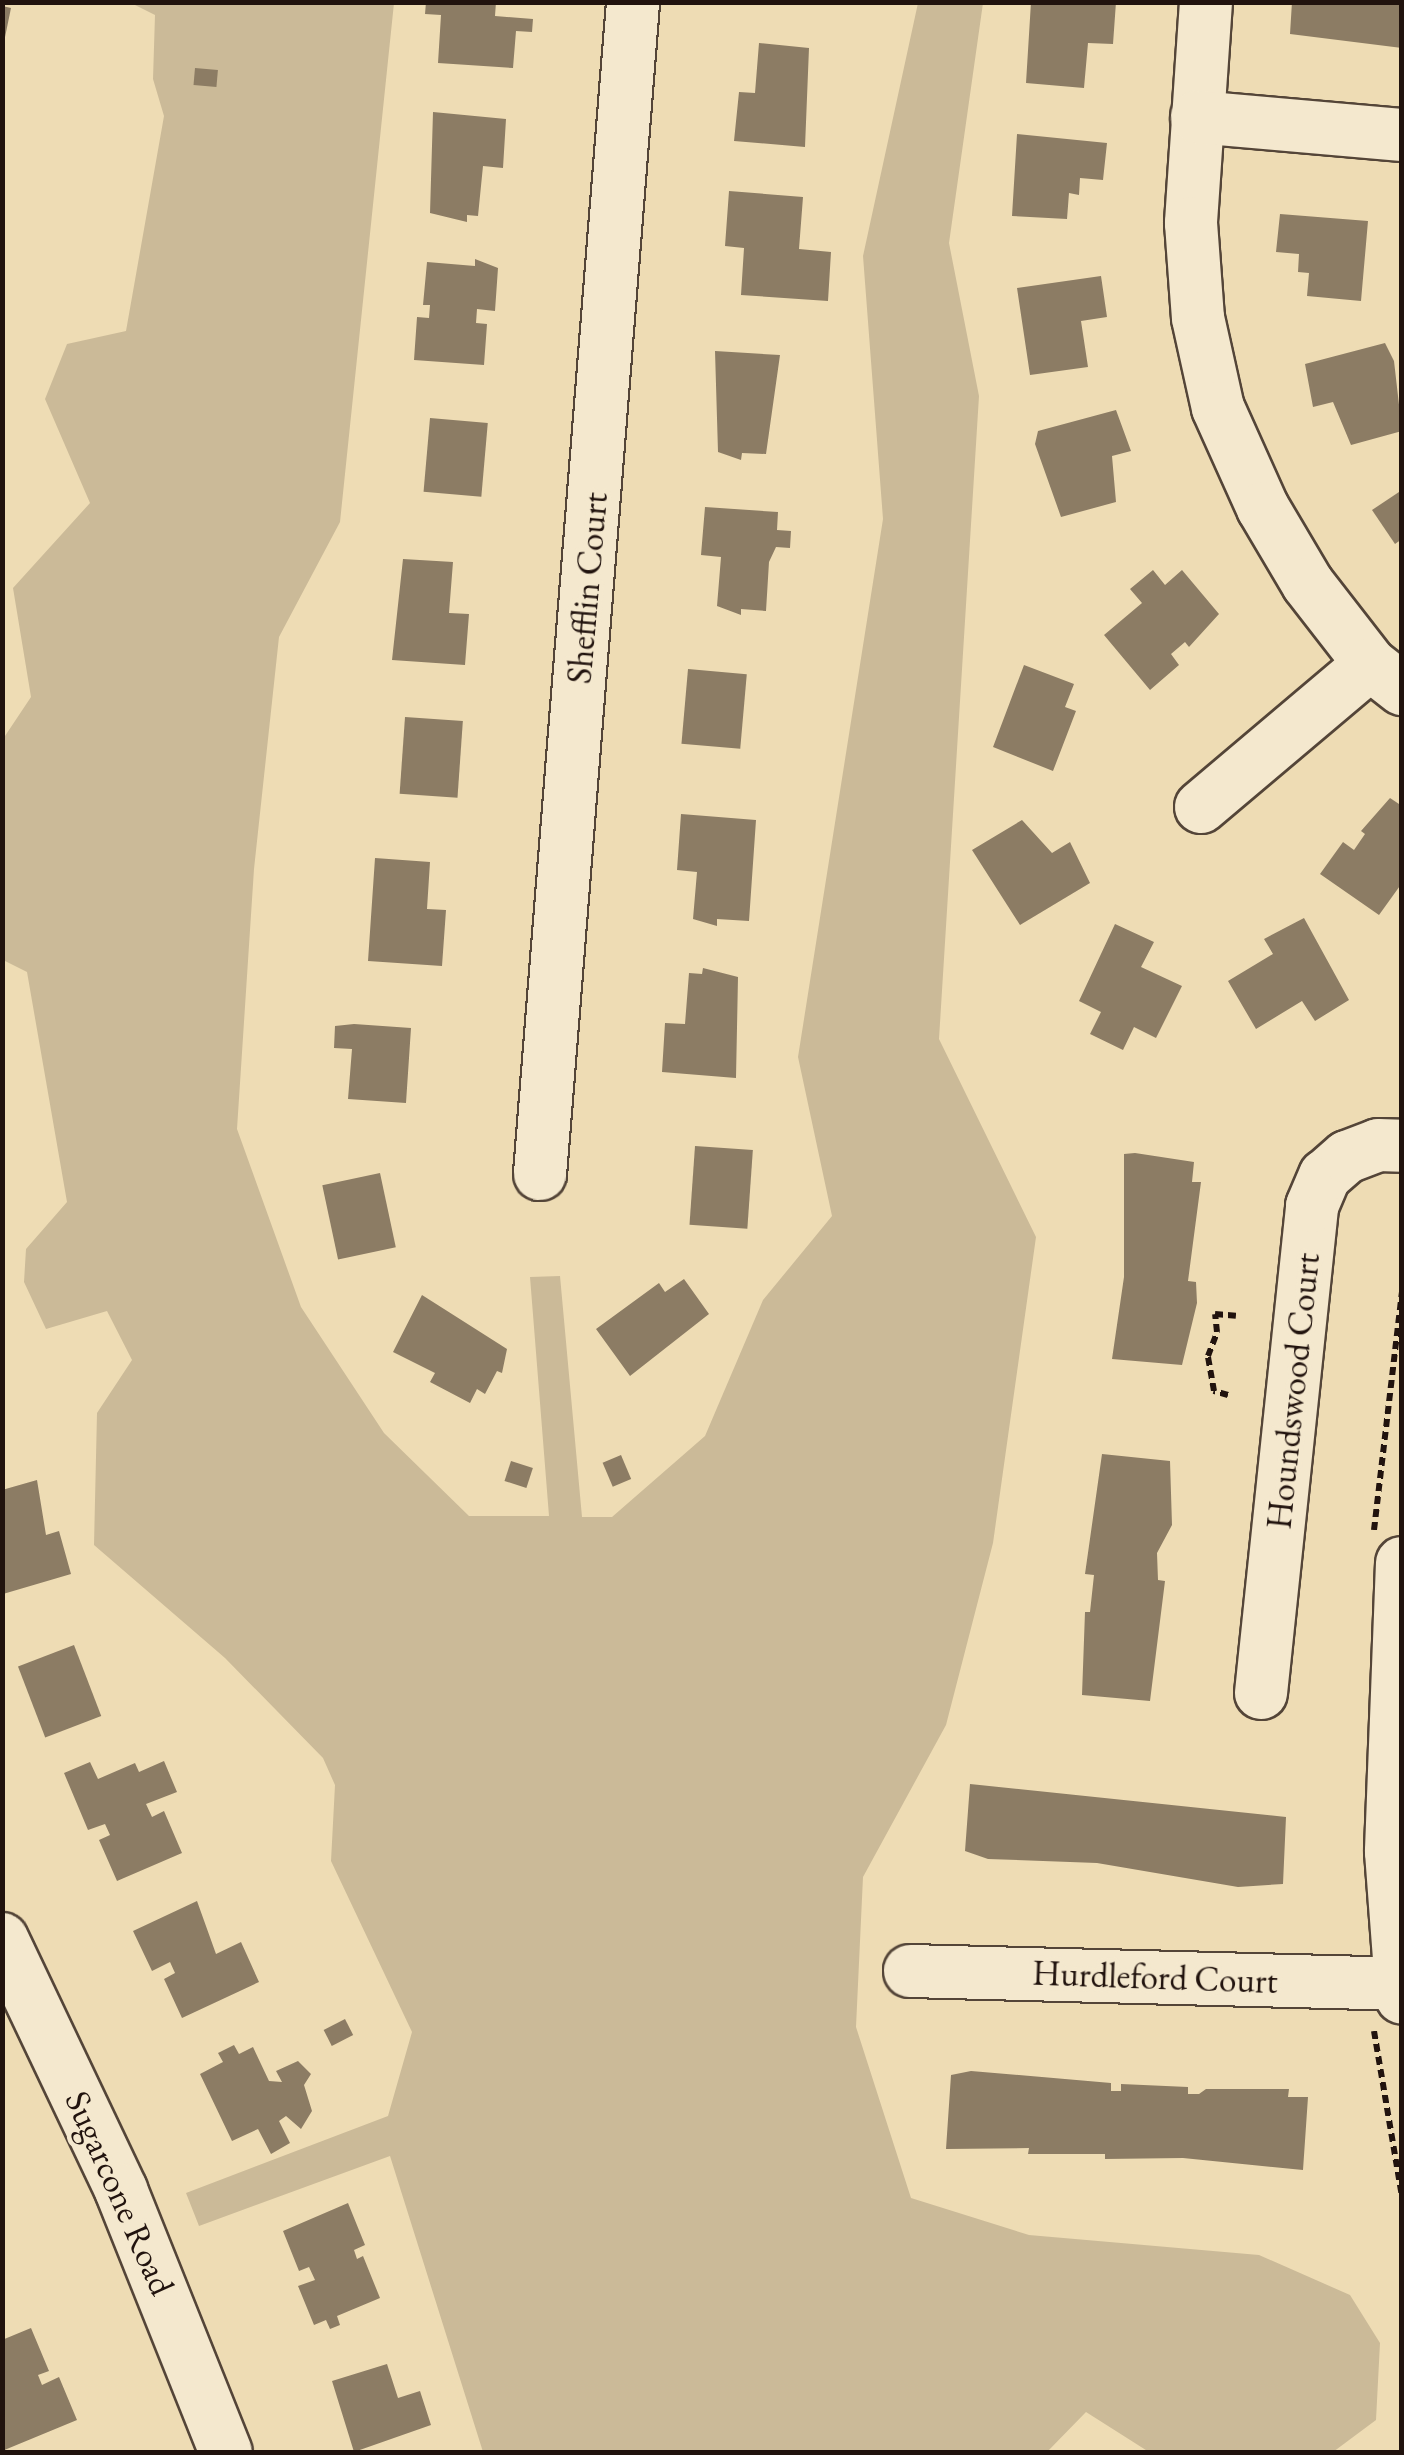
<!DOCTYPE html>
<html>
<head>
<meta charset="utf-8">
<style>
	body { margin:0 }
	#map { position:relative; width:1404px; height:2455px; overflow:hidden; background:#eedcb4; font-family:"EB Garamond",serif }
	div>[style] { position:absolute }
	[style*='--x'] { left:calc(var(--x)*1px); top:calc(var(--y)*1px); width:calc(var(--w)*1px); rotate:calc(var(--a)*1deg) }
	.green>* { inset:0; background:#cbba98 }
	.building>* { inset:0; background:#8c7c64; transform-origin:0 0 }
	.path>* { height:6px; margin-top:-3px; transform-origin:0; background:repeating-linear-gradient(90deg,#21130e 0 8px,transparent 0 13px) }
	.roads { filter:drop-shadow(2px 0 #544538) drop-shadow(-2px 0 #544538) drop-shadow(0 2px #544538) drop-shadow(0 -2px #544538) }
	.minor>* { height:52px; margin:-26px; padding:0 26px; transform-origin:26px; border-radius:26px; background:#f4e8ce }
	span { translate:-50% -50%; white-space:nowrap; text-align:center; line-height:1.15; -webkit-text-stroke:9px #f4e8ce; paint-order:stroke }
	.street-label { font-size:35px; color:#21130e }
	.frame { position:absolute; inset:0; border:5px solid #21130e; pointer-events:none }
</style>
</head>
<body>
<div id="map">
	<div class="green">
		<div style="clip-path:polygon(131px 3px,394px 3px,340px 522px,279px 637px,254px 869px,237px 1129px,301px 1307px,384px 1433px,469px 1516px,549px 1516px,530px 1277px,560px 1276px,582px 1517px,612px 1517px,705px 1436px,763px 1300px,832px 1216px,798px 1057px,883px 519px,863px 256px,918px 3px,983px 3px,949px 243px,979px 396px,939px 1039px,1036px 1237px,993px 1543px,946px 1725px,863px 1877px,856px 2027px,911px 2198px,1029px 2235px,1259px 2255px,1350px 2295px,1380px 2343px,1376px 2420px,1333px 2452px,1149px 2452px,1086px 2412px,1047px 2452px,483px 2452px,390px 2156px,199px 2226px,186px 2193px,388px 2116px,412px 2032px,331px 1861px,335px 1785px,323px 1758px,225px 1658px,94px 1545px,97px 1413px,132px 1360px,107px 1311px,46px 1329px,24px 1282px,26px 1249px,67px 1202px,27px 972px,3px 960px,3px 739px,31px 697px,13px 588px,90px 503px,45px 399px,67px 344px,126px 331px,164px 116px,153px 79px,155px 15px)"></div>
	</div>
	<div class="building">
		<div style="clip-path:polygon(426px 2px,496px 2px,495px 16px,533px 19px,532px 32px,516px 31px,513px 68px,438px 63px,441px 15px,425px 14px)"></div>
		<div style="clip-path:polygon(1031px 2px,1116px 2px,1113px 44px,1088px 43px,1084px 88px,1026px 83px)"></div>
		<div style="clip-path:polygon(1292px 2px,1402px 2px,1402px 48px,1290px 34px)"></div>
		<div style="clip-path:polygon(2px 6px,11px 8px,4px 42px,2px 42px)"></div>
		<div style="clip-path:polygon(759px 43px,809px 48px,805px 147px,734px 141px,739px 92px,755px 93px)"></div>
		<div style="left:195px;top:68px;width:23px;height:17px;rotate:5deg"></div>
		<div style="clip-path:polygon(433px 112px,506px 119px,503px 168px,483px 166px,478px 216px,467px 215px,467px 222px,430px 213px)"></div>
		<div style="clip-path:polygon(1017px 134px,1107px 143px,1103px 180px,1080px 178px,1079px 195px,1069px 193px,1067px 219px,1012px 216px)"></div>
		<div style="clip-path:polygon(729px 191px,803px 197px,799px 249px,831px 252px,828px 301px,741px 295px,744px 248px,725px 246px)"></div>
		<div style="clip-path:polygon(1280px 214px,1368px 221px,1361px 301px,1307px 296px,1309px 273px,1298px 272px,1299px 254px,1276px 252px)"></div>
		<div style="clip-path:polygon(475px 259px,498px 268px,495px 311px,477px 309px,476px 323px,487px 324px,484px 365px,414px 360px,417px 317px,429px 318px,430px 305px,423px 305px,427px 262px,475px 266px)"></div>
		<div style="clip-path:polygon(1101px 276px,1107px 317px,1081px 321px,1088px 367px,1030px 375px,1017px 288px)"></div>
		<div style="clip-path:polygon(1385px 343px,1394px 361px,1402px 431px,1351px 445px,1333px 402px,1313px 407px,1305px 364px)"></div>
		<div style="clip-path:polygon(715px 351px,780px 355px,766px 454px,742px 453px,741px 460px,718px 452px)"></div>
		<div style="clip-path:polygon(1116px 410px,1131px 451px,1112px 456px,1116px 502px,1061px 517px,1035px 444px,1038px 431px)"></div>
		<div style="left:430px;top:418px;width:58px;height:74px;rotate:5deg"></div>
		<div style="clip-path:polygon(1402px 490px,1402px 539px,1395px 544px,1372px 510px)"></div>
		<div style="clip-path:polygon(705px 507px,778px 512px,777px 530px,791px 531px,790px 548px,776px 547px,769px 562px,766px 611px,741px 609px,741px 615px,717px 606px,721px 557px,701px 555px)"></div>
		<div style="clip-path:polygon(403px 559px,453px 562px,449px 613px,469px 614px,465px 665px,392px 660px)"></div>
		<div style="clip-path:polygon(1153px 570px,1165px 585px,1182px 570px,1219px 614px,1189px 647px,1185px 642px,1171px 654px,1179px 665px,1150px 690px,1104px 635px,1142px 603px,1130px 589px)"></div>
		<div style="clip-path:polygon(1024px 665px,1074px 684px,1065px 707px,1076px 711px,1053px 771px,993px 747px)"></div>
		<div style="left:688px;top:669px;width:59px;height:75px;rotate:5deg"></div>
		<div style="left:405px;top:717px;width:58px;height:77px;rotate:4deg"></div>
		<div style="clip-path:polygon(1390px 798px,1402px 806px,1402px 883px,1379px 915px,1320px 874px,1343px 842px,1354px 850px,1365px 834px,1361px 831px)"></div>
		<div style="clip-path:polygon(681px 814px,756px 820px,749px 921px,717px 919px,717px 926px,693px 919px,697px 872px,677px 870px)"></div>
		<div style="clip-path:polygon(1022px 820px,1052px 853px,1070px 842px,1090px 883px,1020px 925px,972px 850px)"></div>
		<div style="clip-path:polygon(375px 858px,430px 862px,427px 909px,446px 910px,442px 966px,368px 961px)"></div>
		<div style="clip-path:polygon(1304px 918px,1349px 1000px,1315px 1021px,1302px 1001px,1256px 1029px,1228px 981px,1273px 954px,1264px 939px)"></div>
		<div style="clip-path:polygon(1115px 924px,1154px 942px,1141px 967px,1182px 986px,1156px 1038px,1134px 1027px,1123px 1050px,1090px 1034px,1101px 1012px,1079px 1001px)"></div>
		<div style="clip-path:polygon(703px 968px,738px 977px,736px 1078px,662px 1072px,665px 1023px,685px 1024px,689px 973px,702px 974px)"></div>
		<div style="clip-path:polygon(354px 1024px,411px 1028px,406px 1103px,348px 1099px,352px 1049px,334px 1048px,335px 1026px)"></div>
		<div style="left:695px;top:1146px;width:58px;height:79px;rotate:4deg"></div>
		<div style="clip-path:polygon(1135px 1153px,1194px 1162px,1192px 1182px,1201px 1182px,1188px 1281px,1196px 1282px,1197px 1303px,1182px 1365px,1112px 1359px,1124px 1277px,1124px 1154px)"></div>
		<div style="left:380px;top:1173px;width:76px;height:59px;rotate:78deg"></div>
		<div style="clip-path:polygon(684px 1279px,709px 1314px,630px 1376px,596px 1329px,659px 1283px,665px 1292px)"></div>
		<div style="clip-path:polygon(422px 1295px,507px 1349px,502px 1373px,497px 1371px,485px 1394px,477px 1389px,470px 1403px,430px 1382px,435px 1373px,393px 1352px)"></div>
		<div style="clip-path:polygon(1102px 1454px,1170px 1461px,1172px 1525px,1157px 1553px,1158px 1580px,1165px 1581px,1150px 1701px,1082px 1695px,1085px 1612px,1090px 1612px,1094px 1575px,1085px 1574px)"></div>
		<div style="left:621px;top:1455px;width:26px;height:20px;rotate:67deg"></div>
		<div style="left:511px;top:1461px;width:23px;height:21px;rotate:18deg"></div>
		<div style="clip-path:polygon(37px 1480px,46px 1535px,59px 1531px,71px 1574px,3px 1594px,2px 1490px)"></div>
		<div style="left:74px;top:1645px;width:76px;height:60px;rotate:69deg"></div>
		<div style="clip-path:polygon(164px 1761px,177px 1792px,146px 1804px,152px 1817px,164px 1811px,182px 1853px,117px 1881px,99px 1840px,110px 1835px,105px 1824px,88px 1830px,64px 1773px,90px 1762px,98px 1779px,135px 1763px,139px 1772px)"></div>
		<div style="clip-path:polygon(970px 1784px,1286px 1817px,1283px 1884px,1238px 1887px,1097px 1863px,988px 1859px,965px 1851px)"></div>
		<div style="clip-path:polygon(197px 1901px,216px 1954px,241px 1942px,259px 1982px,182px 2018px,164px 1979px,175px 1973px,170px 1962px,152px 1971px,133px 1931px)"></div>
		<div style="left:345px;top:2019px;width:18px;height:24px;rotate:63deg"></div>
		<div style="clip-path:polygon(234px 2045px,239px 2054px,253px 2047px,269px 2081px,282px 2082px,276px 2071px,298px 2061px,311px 2074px,304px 2085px,312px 2111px,301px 2129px,286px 2116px,279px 2121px,290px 2143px,271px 2154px,258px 2129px,232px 2141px,200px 2074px,223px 2062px,218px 2053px)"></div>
		<div style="clip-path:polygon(971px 2071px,1111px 2083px,1111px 2091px,1121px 2091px,1121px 2084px,1188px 2087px,1188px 2094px,1199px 2094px,1206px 2089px,1289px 2089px,1288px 2097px,1308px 2097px,1303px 2170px,1183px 2158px,1105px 2159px,1105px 2154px,1028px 2154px,1029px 2148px,946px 2149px,951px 2075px)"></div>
		<div style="clip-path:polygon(348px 2203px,365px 2245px,354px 2250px,357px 2259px,363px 2256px,380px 2298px,337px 2316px,340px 2325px,330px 2329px,326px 2320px,314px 2325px,298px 2286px,315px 2280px,309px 2267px,299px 2271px,283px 2231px)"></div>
		<div style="clip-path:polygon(31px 2328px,49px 2371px,38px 2375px,42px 2385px,59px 2377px,77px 2420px,2px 2451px,2px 2340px)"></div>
		<div style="clip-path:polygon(387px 2364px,398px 2398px,420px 2391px,431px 2425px,354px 2452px,332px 2381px)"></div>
	</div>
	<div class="path">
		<div style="--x:1228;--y:1395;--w:15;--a:-164"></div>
		<div style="--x:1214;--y:1391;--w:36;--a:-100"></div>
		<div style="--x:1208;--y:1356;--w:26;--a:-69"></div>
		<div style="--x:1217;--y:1332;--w:18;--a:-96"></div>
		<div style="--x:1215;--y:1314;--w:21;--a:5"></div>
		<div style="--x:1374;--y:1530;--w:239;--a:-83.3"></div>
		<div style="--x:1374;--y:2031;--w:168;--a:80.4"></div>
	</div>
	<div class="roads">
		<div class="minor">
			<div style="--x:1206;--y:2;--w:222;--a:93.9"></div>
			<div style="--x:1191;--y:223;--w:95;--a:85.8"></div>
			<div style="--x:1198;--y:318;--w:92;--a:77.5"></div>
			<div style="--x:1218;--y:408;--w:110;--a:65.8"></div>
			<div style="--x:1263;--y:508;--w:88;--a:59.4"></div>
			<div style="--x:1308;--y:584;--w:101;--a:52.2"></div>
			<div style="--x:1370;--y:664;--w:41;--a:38"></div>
			<div style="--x:1197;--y:117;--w:206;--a:5"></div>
			<div style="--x:1201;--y:807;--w:221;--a:-40.2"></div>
			<div style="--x:540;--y:1174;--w:1176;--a:-85.46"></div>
			<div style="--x:1402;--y:1563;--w:289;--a:92.2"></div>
			<div style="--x:1391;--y:1852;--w:146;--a:85.7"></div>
			<div style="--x:1261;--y:1693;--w:490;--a:-84"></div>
			<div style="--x:1312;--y:1206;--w:33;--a:-67"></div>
			<div style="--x:1325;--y:1176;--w:29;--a:-41"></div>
			<div style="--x:1347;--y:1157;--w:33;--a:-21"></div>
			<div style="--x:1378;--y:1145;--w:24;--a:2"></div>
			<div style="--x:2;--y:1939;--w:278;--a:64.6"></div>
			<div style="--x:121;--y:2190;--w:282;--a:68.2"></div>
			<div style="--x:910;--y:1971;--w:490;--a:1.5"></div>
		</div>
	</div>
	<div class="street-label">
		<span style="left:587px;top:588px;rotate:-85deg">Shefflin Court</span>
		<span style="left:1293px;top:1391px;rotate:-84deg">Houndswood Court</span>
		<span style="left:1155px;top:1977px;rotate:2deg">Hurdleford Court</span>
		<span style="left:120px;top:2193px;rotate:66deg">Sugarcone Road</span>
	</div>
	<div class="frame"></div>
</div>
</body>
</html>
